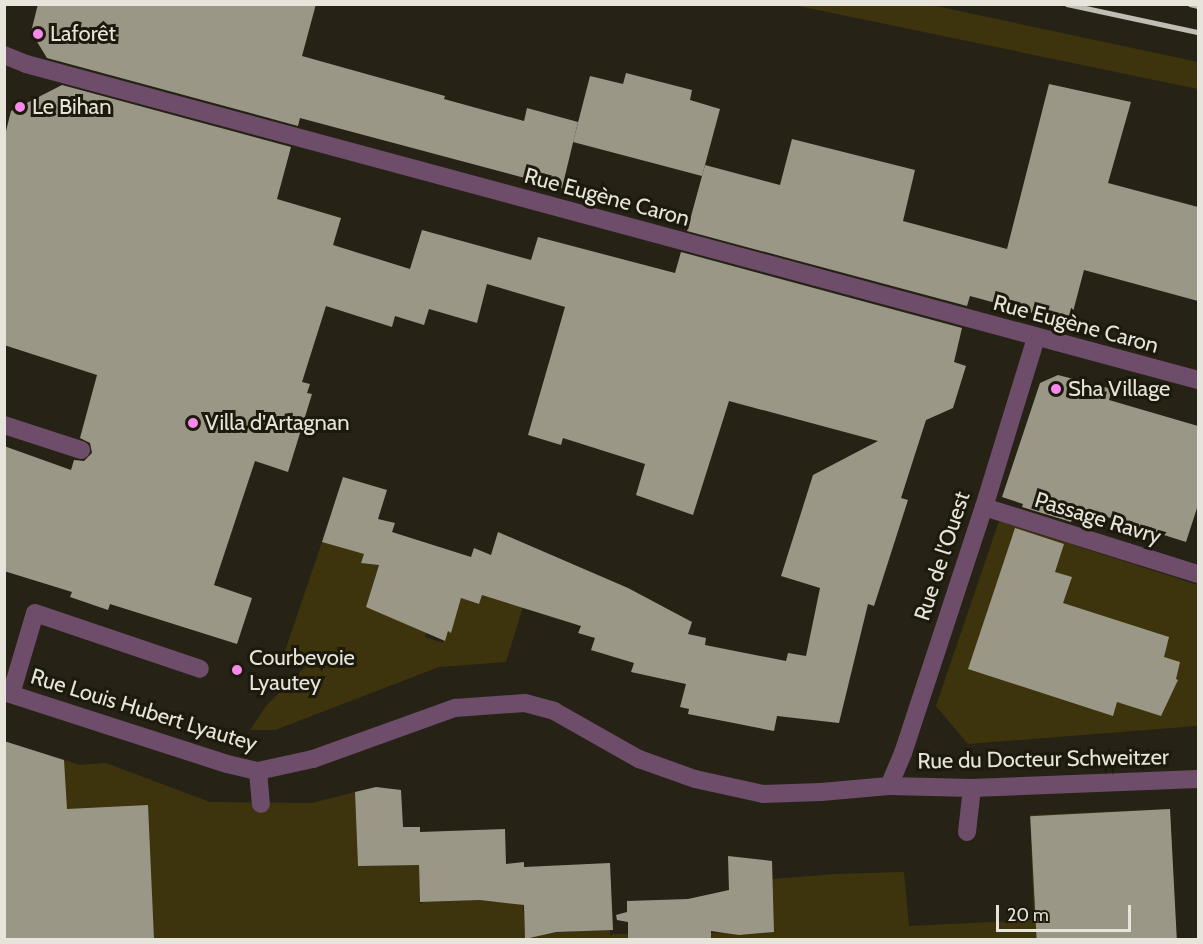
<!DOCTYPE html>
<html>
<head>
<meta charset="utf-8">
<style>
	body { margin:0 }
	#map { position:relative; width:1203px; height:944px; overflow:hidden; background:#262316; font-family:Cabin,sans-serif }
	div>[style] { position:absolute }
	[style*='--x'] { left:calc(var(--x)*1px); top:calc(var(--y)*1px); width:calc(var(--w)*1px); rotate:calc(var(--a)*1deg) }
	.green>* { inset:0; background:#3d340e }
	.building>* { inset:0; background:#9a9787; transform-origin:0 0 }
	.minor>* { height:18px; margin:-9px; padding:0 9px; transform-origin:9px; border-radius:9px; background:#6e4d6a }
	.rail>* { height:4.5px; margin:-2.25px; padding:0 2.25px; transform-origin:2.25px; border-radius:2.25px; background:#c0beb4 }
	.dots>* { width:16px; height:16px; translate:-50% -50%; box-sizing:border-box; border:3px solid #1d1a0d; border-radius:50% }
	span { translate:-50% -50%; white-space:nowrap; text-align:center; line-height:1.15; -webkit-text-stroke:6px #1d1a0d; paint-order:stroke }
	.poi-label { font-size:22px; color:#e6e4db }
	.left { translate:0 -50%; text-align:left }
	.street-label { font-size:22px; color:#e6e4db }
	.frame { position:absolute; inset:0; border:6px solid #e6e4db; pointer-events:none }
	.scale { position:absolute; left:996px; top:905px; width:135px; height:27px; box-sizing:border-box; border:3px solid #e6e4db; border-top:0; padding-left:8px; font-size:18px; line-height:21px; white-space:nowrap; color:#e6e4db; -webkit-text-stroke:4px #1d1a0d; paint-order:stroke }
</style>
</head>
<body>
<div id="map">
	<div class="green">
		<div style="clip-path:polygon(794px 5px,931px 5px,1198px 62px,1198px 89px)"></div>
		<div style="clip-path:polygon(999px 521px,1198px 585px,1197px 726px,968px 744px,936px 706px)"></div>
		<div style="clip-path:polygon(322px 542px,364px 554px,361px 563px,379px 564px,366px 607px,430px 617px,425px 637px,443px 643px,448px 631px,451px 632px,461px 598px,479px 604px,482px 593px,523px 607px,506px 662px,439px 667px,275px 730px,250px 730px,266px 706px,307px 665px,283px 657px)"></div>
		<div style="clip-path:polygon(64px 760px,80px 765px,106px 763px,210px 802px,312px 803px,355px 792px,358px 866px,359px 864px,419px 864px,420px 905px,423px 902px,505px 899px,507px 903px,523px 901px,525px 939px,527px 933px,610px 930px,610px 936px,613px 934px,628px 934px,628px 939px,50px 939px,48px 896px)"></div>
		<div style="clip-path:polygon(1170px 809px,1176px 939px,711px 940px,711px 933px,731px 932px,772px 879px,835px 874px,904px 872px,909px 926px,1034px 920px,1030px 815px)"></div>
	</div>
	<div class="building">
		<div style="clip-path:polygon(38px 4px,316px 4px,302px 56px,445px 96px,444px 99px,524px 121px,527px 108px,578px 122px,562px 188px,300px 118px,298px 126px,47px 58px,31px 32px)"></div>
		<div style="clip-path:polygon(626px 73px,692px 90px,690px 100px,720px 109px,702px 176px,573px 142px,590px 76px,623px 84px)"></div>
		<div style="clip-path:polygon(1049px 84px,1131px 102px,1108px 183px,1198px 207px,1198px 301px,1084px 270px,1070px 323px,970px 296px,967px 306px,687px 231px,705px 165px,780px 185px,792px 139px,915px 170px,903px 221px,1007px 249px)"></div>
		<div style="clip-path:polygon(62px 85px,291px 147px,277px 199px,341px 218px,333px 245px,410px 269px,422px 230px,531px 260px,538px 237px,675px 273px,681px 252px,962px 328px,954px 362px,966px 366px,953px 408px,926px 420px,901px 498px,908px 500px,874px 606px,868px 604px,839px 723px,777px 716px,774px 731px,688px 714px,689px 709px,680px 707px,686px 684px,631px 672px,634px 663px,591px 650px,595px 638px,578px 633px,581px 626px,482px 595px,479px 604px,461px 598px,451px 633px,448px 631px,445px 641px,366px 607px,379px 565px,361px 563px,364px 554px,322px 542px,343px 477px,387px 490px,378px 519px,395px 523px,392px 532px,471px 557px,474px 548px,491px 555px,498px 532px,628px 588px,692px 622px,688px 634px,706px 638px,705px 645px,786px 661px,788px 653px,806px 656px,820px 588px,781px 576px,813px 475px,878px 441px,729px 401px,693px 515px,636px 495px,645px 464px,563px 438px,561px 445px,528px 435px,565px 307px,487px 284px,477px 323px,429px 309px,424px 325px,395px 316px,392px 327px,326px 306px,302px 382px,310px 384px,307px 393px,312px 394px,288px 472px,255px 461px,214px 585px,252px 598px,237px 644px,110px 604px,108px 610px,70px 597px,72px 592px,4px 571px,4px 446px,71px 470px,74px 460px,84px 461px,92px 453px,90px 443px,80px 438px,97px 375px,4px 345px,4px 139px,11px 111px)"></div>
		<div style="clip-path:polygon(1058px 375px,1112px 389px,1109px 400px,1198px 426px,1198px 505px,1186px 542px,1076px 507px,1071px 522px,1022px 507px,1023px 504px,1002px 497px,1040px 383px)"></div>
		<div style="clip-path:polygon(1015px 528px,1064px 544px,1055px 572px,1072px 577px,1063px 603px,1169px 637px,1164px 657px,1180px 662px,1176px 679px,1178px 680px,1161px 716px,1117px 702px,1113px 716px,968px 669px)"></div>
		<div style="clip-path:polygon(4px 741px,64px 760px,67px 809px,148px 805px,154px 939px,4px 939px)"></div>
		<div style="clip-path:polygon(376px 787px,401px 790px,403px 827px,420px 827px,420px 832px,505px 829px,506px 864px,524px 862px,524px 867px,610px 863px,613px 930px,556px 932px,525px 939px,524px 905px,480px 900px,420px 902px,419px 865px,358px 866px,355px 792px)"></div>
		<div style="left:1170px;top:809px;width:130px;height:140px;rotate:87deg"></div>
		<div style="clip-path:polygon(728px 856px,772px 861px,774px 932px,739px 935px,711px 931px,711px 939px,628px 939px,628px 922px,617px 920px,616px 915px,627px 912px,627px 901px,688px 899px,729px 890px)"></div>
	</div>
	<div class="minor">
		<div style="--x:4;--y:55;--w:24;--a:22"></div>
		<div style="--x:26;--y:64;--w:1214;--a:15.09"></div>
		<div style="--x:4;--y:425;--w:81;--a:18"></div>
		<div style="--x:984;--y:507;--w:224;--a:17.4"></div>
		<div style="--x:4;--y:692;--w:234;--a:17.9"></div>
		<div style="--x:227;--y:764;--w:32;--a:13"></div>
		<div style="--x:258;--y:771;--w:56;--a:-12.3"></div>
		<div style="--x:313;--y:759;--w:151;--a:-19.8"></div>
		<div style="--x:455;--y:708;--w:70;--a:-4.1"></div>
		<div style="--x:525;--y:703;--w:30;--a:15"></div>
		<div style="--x:554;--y:711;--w:98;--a:29.5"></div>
		<div style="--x:639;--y:759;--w:59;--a:19.7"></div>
		<div style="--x:695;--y:779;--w:70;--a:12.4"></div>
		<div style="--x:763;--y:794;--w:58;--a:-2"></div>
		<div style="--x:821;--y:792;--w:68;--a:-5"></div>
		<div style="--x:889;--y:786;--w:83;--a:1.4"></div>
		<div style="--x:972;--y:788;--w:226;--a:-2.3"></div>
		<div style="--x:11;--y:694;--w:84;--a:-73.5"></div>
		<div style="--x:35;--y:613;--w:174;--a:18.7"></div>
		<div style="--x:258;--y:771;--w:33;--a:85"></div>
		<div style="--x:889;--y:786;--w:36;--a:-67"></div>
		<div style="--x:903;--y:753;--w:259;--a:-71.8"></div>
		<div style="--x:984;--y:507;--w:177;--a:-72.9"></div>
		<div style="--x:967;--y:832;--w:44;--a:-83.5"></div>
	</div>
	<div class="rail">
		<div style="--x:1067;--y:4;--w:134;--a:12.1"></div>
		<div style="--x:1190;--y:4;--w:8;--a:14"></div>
	</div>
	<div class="dots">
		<div style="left:38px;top:34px;background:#f788ec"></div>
		<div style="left:20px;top:107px;background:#f788ec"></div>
		<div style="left:1056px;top:389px;background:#f788ec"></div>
		<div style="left:193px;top:423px;background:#f788ec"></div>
		<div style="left:237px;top:670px;background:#f788ec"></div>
	</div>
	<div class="poi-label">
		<span class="left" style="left:50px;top:34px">Laforêt</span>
		<span class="left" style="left:32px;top:107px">Le Bihan</span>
		<span class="left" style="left:1068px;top:389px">Sha Village</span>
		<span class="left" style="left:205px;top:423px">Villa d'Artagnan</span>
		<span class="left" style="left:249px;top:670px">Courbevoie<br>Lyautey</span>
	</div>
	<div class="street-label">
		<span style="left:607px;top:197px;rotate:15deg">Rue Eugène Caron</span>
		<span style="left:1076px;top:324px;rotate:15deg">Rue Eugène Caron</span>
		<span style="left:1098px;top:518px;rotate:17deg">Passage Ravry</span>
		<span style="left:942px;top:556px;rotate:-72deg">Rue de l'Ouest</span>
		<span style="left:144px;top:710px;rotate:17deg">Rue Louis Hubert Lyautey</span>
		<span style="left:1043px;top:759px;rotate:-1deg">Rue du Docteur Schweitzer</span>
	</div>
	<div class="frame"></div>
	<div class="scale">20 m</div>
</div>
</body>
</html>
